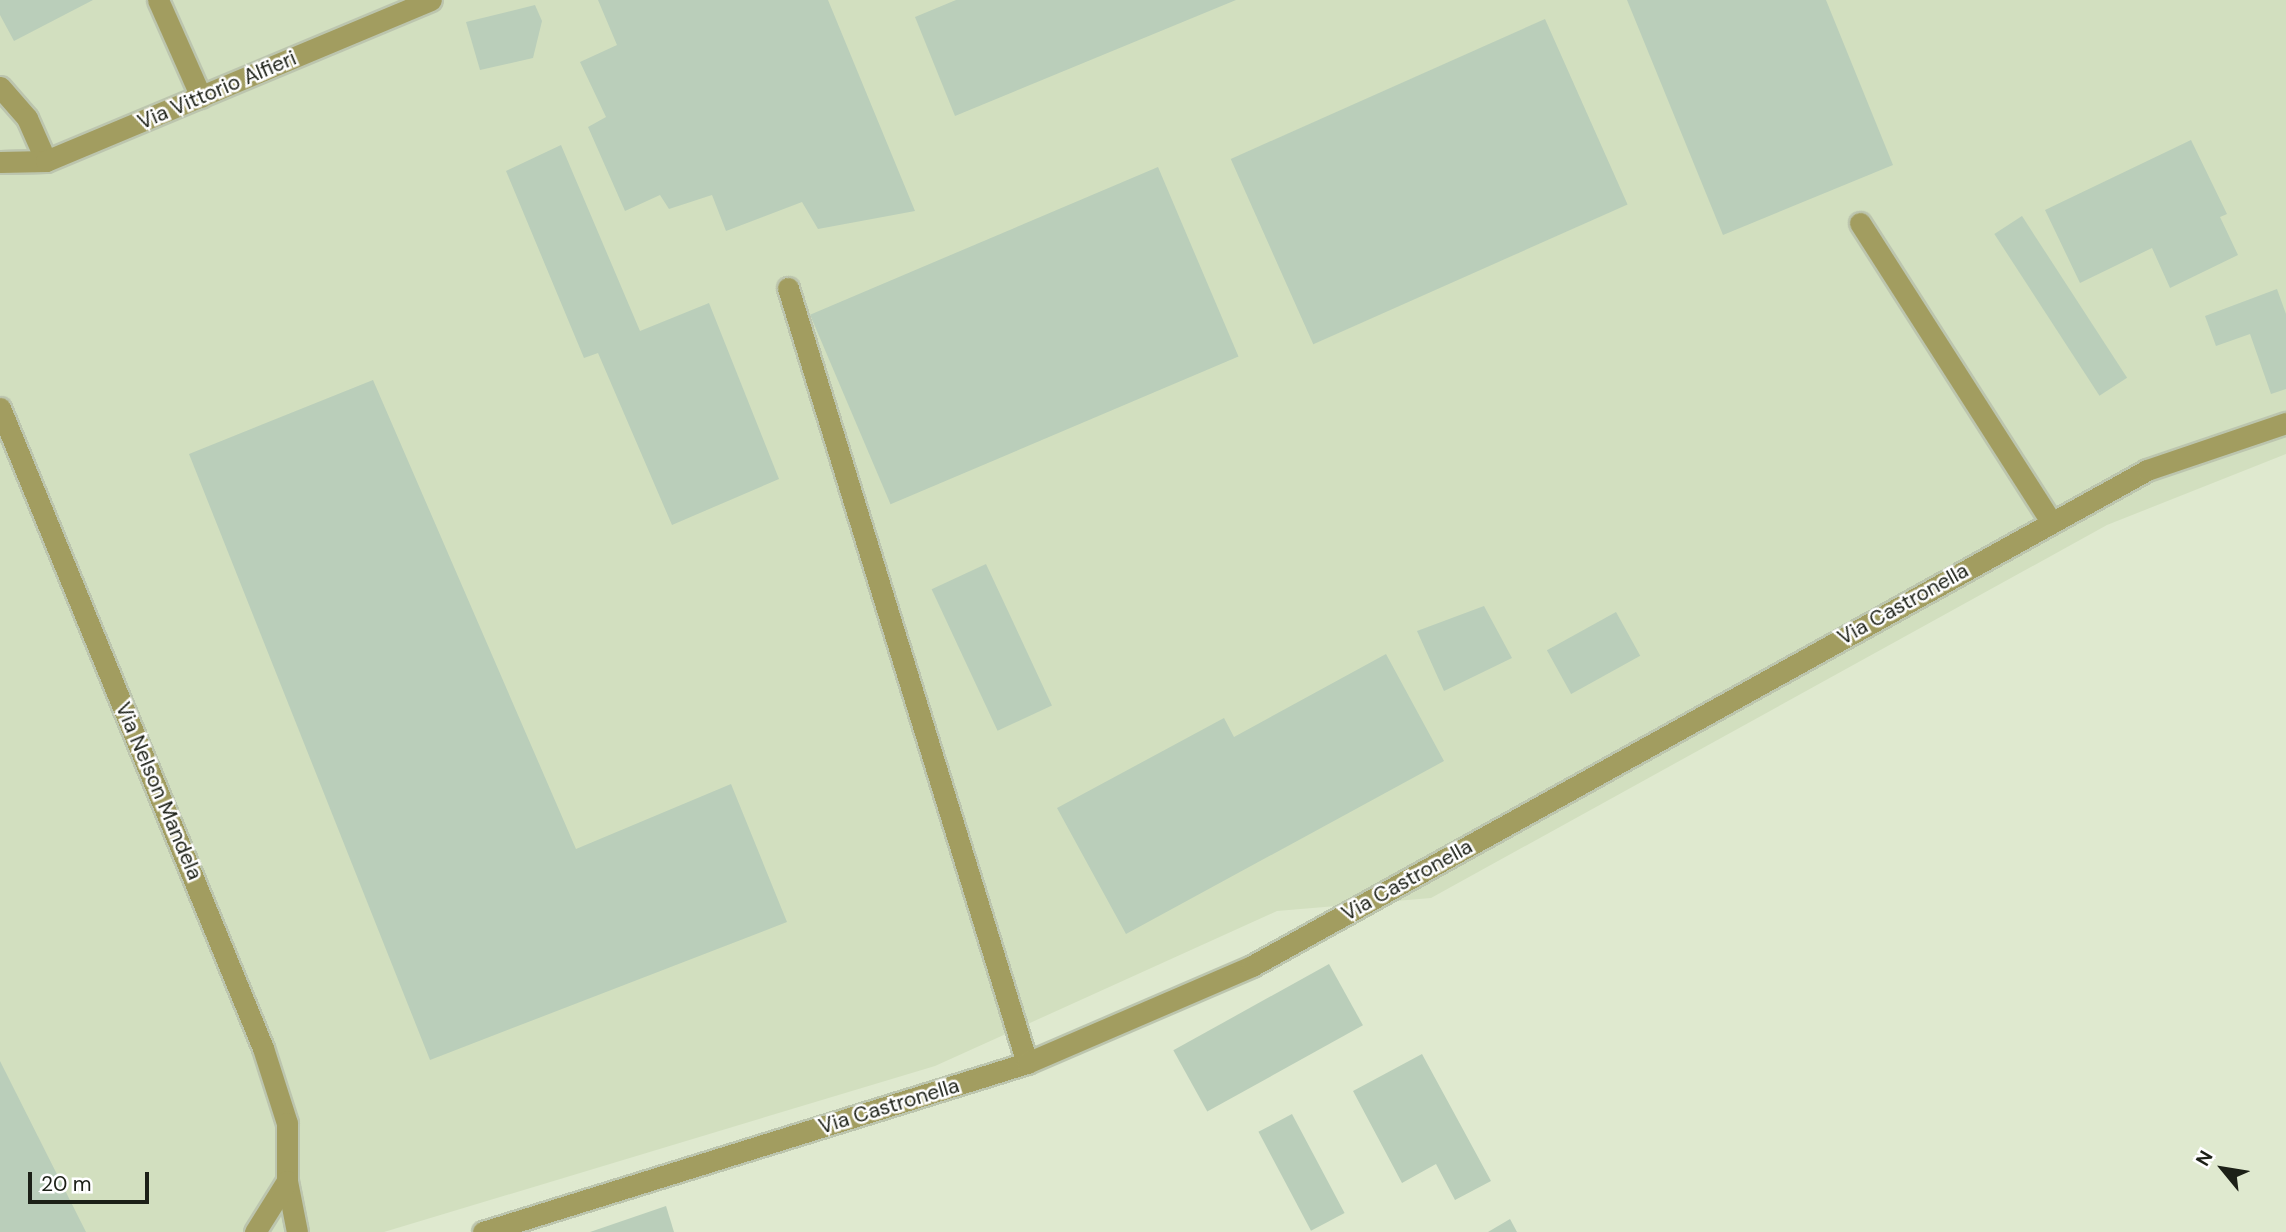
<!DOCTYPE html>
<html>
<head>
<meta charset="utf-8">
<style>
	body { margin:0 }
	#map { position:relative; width:2286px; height:1232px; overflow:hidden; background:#dfe9cf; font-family:"DM Sans",sans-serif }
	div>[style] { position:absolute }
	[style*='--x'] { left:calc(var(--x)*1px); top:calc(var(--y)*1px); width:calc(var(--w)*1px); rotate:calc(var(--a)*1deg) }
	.built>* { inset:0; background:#d2dfbf }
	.building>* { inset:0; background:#baceba; transform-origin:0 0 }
	.roads { filter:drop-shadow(2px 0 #bcc5ae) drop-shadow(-2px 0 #bcc5ae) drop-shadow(0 2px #bcc5ae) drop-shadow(0 -2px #bcc5ae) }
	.minor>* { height:21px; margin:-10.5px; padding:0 10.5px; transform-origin:10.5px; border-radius:10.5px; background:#a29d60 }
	span { translate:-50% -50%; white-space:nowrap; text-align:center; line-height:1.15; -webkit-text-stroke:5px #fff; paint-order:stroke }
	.street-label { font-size:21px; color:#1c2017 }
	.north { position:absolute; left:2188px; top:1134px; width:70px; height:70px; -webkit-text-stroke:5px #fff; paint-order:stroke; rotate:300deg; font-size:19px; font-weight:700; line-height:28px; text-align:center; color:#1c2017 }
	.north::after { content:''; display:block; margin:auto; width:24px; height:32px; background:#1c2017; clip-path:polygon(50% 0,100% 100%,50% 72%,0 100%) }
	.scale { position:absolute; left:28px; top:1172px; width:121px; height:32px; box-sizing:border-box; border:4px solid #1c2017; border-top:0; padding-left:9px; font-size:21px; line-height:24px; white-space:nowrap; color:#1c2017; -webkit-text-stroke:5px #fff; paint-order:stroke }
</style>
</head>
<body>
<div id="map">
	<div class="built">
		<div style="clip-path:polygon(0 0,2286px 0,2286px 454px,2107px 525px,1431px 898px,1277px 911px,935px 1066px,384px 1232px,0 1232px)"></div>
	</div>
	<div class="building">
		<div style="clip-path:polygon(0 0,93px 0,14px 41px,0 15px)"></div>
		<div style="clip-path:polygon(598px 0,828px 0,915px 211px,818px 229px,802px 202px,726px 231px,712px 195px,669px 209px,660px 195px,625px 211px,588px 127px,606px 117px,580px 62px,617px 45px)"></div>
		<div style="clip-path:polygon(956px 0,1236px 0,955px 116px,915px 17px)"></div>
		<div style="clip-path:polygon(1627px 0,1826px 0,1893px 165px,1723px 235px)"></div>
		<div style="clip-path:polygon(535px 5px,542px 21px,533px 58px,480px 70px,466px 22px)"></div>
		<div style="left:1545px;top:19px;width:203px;height:344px;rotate:66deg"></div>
		<div style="clip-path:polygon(2191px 140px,2227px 214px,2220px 217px,2238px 255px,2170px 288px,2152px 248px,2080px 283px,2045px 210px)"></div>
		<div style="clip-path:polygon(561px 145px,640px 331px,709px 303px,779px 479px,672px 525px,598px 353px,584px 358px,506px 171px)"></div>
		<div style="left:1158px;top:167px;width:206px;height:378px;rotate:67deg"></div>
		<div style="left:2022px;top:216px;width:193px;height:33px;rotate:57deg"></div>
		<div style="clip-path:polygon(2277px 289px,2286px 314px,2286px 389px,2271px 394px,2250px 334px,2216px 346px,2205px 316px)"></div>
		<div style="clip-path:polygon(373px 380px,576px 849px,731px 784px,787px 922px,430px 1060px,189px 454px)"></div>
		<div style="left:986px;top:564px;width:156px;height:60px;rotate:65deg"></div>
		<div style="clip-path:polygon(1484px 606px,1512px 658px,1444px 691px,1417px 631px)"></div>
		<div style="left:1616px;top:612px;width:50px;height:79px;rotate:61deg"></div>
		<div style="clip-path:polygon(1386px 654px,1444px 761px,1126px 934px,1057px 808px,1224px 718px,1234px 737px)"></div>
		<div style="left:1329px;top:964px;width:70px;height:178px;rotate:61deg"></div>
		<div style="clip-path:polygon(1422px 1054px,1491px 1181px,1455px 1200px,1436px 1164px,1402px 1183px,1353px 1091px)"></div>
		<div style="clip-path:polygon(0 1061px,86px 1232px,0 1232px)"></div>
		<div style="left:1292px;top:1114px;width:112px;height:38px;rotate:62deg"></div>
		<div style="clip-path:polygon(666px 1206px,674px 1232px,590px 1232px)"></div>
		<div style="clip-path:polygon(1510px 1219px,1517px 1232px,1488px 1232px)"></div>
	</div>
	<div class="roads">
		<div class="minor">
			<div style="--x:158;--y:0;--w:106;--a:66.1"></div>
			<div style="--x:0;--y:87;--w:41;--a:48.9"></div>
			<div style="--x:27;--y:118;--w:47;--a:66.2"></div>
			<div style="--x:0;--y:162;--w:46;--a:-1.2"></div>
			<div style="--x:46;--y:161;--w:417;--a:-22.7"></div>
			<div style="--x:1860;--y:223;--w:355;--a:57.4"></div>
			<div style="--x:788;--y:288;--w:811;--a:72.86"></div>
			<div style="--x:0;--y:408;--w:692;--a:67.66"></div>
			<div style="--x:263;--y:1048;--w:79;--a:72.3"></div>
			<div style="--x:287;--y:1123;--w:58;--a:90"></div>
			<div style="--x:287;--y:1181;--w:52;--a:78.9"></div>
			<div style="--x:255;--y:1232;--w:60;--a:-57.9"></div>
			<div style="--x:483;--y:1232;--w:570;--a:-17.26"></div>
			<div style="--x:1027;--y:1063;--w:245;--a:-23.3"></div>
			<div style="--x:1252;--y:966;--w:1023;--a:-28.99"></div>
			<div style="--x:2147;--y:470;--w:147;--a:-18.7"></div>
		</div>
	</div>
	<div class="street-label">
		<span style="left:217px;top:90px;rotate:-23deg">Via Vittorio Alfieri</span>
		<span style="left:1903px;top:604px;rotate:-29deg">Via Castronella</span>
		<span style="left:159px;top:791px;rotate:67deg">Via Nelson Mandela</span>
		<span style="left:1407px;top:880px;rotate:-29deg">Via Castronella</span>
		<span style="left:889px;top:1106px;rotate:-17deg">Via Castronella</span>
	</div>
	<div class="north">N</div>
	<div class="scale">20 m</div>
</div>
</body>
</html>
